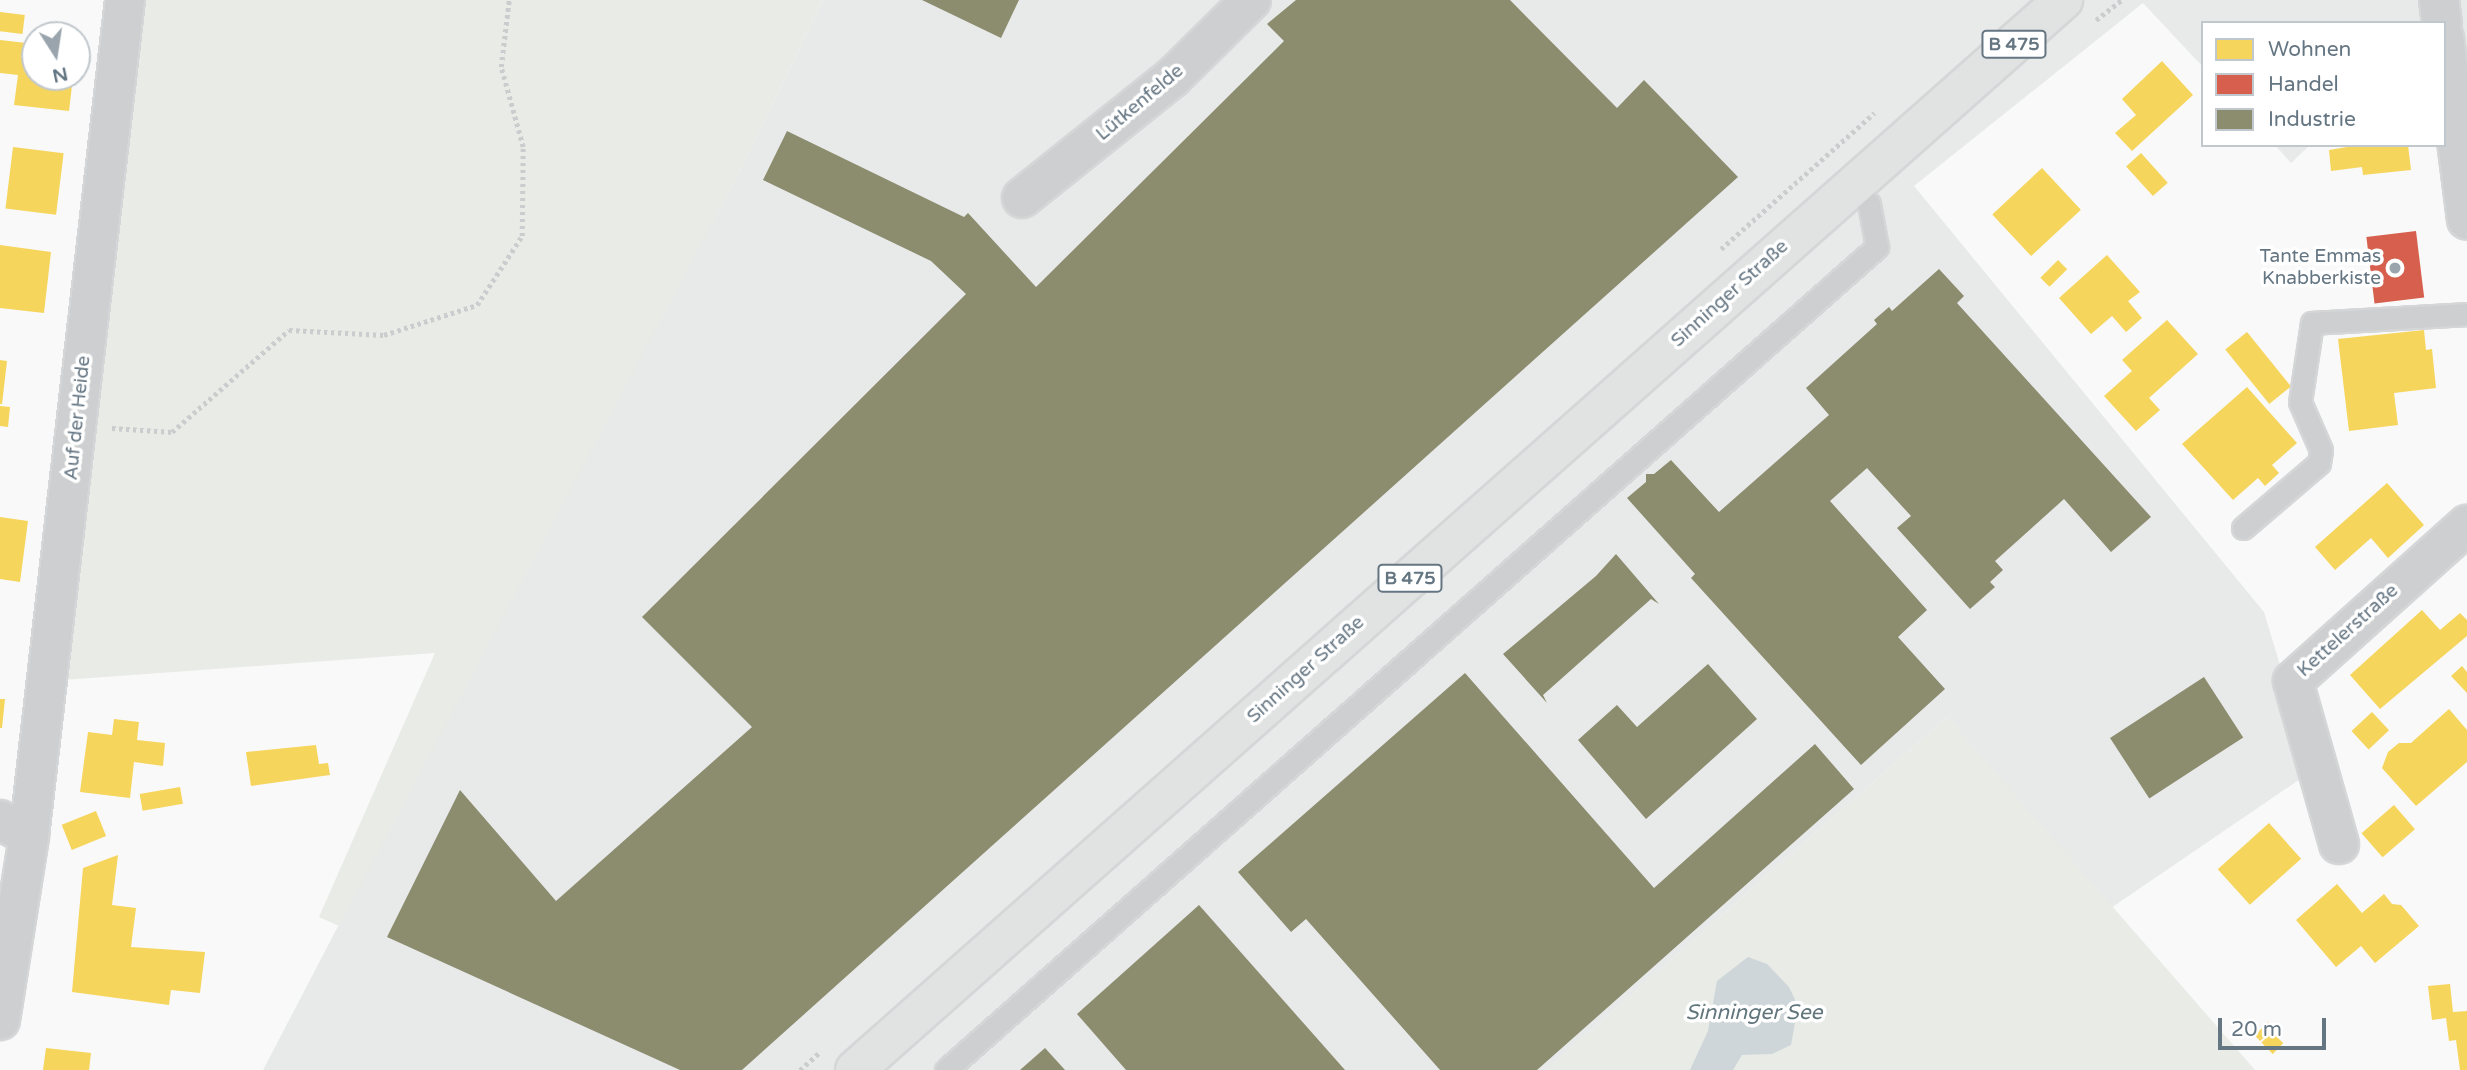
<!DOCTYPE html>
<html>
<head>
<meta charset="utf-8">
<style>
	body { margin:0 }
	#map { position:relative; width:2467px; height:1070px; overflow:hidden; background:#f9f9f9; font-family:"Varela Round",sans-serif }
	div>[style] { position:absolute }
	[style*='--x'] { left:calc(var(--x)*1px); top:calc(var(--y)*1px); width:calc(var(--w)*1px); rotate:calc(var(--a)*1deg) }
	.built>* { inset:0; background:#e8e9e9 }
	.green>* { inset:0; background:#e8ebe6 }
	.water>* { inset:0; background:#ced6d9 }
	.homes>* { inset:0; background:#f6d55c; transform-origin:0 0 }
	.shops>* { inset:0; background:#d6604d; transform-origin:0 0 }
	.industry>* { inset:0; background:#8c8c6e; transform-origin:0 0 }
	.path>* { height:4.5px; margin-top:-2.25px; transform-origin:0; background:repeating-linear-gradient(90deg,#cbcccd 0 3.5px,transparent 0 7px) }
	.roads { filter:drop-shadow(2px 0 #d5d6d7) drop-shadow(-2px 0 #d5d6d7) drop-shadow(0 2px #d5d6d7) drop-shadow(0 -2px #d5d6d7) }
	.service>* { height:21px; margin:-10.5px; padding:0 10.5px; transform-origin:10.5px; border-radius:10.5px; background:#cecfd0 }
	.minor>* { height:38px; margin:-19px; padding:0 19px; transform-origin:19px; border-radius:19px; background:#cecfd0 }
	.primary>* { height:38px; margin:-19px; padding:0 19px; transform-origin:19px; border-radius:19px; background:#e1e2e2 }
	.dots>* { width:19px; height:19px; translate:-50% -50%; box-sizing:border-box; border:4px solid #fff; border-radius:50% }
	span { translate:-50% -50%; white-space:nowrap; text-align:center; line-height:1.15; -webkit-text-stroke:7px #fff; paint-order:stroke }
	.shield-label span { padding:2px 5px; background:#fff; border:2px solid; border-radius:5px; -webkit-text-stroke-width:0 }
	.shield-label { font-size:18px; color:#657683; font-weight:700 }
	.street-label { font-size:19px; color:#657683 }
	.poi-label { font-size:19px; color:#657683 }
	.right { translate:-100% -50%; text-align:right }
	.water-label { font-size:21px; color:#60757c; font-style:italic }
	.legend { position:absolute; left:2201px; top:21px; width:245px; height:126px; box-sizing:border-box; background:#fff; border:2px solid #c1c8cd; margin:0; padding:9px 12px; list-style:none; font-size:21px; color:#657683 }
	.legend li { display:flex; align-items:center; gap:14px; height:35px }
	.legend b { width:35px; border:2px solid #c1c8cd }
	.north { position:absolute; left:21px; top:21px; width:70px; height:70px; box-sizing:border-box; background:#fff; border:2px solid #c1c8cd; border-radius:50%; rotate:168deg; font-size:19px; font-weight:700; line-height:28px; text-align:center; color:#657683 }
	.north::after { content:''; display:block; margin:auto; width:24px; height:32px; background:#99a4ac; clip-path:polygon(50% 0,100% 100%,50% 72%,0 100%) }
	.scale { position:absolute; left:2218px; top:1018px; width:108px; height:32px; box-sizing:border-box; border:4px solid #657683; border-top:0; padding-left:9px; font-size:21px; line-height:24px; white-space:nowrap; color:#657683; -webkit-text-stroke:5px #fff; paint-order:stroke }
</style>
</head>
<body>
<div id="map">
	<div class="built">
		<div style="clip-path:polygon(823px 0,2467px 0,2467px 123px,2444px 23px,2203px 23px,2203px 67px,2143px 3px,1914px 186px,2264px 612px,2312px 771px,2111px 908px,1947px 717px,1546px 1070px,263px 1070px,501px 614px,741px 169px)"></div>
		<div style="clip-path:polygon(2275px 145px,2310px 145px,2291px 163px)"></div>
	</div>
	<div class="green">
		<div style="clip-path:polygon(125px 0,823px 0,741px 169px,339px 926px,319px 917px,435px 653px,49px 681px)"></div>
		<div style="clip-path:polygon(1947px 717px,2255px 1070px,1546px 1070px)"></div>
	</div>
	<div class="water">
		<div style="clip-path:polygon(1748px 957px,1767px 964px,1789px 987px,1798px 1006px,1791px 1045px,1772px 1054px,1742px 1055px,1733px 1070px,1690px 1070px,1708px 1031px,1717px 981px)"></div>
	</div>
	<div class="homes">
		<div style="left:0;top:12px;width:25px;height:19px;rotate:7deg"></div>
		<div style="clip-path:polygon(0 40px,35px 44px,35px 77px,73px 77px,69px 111px,14px 105px,18px 75px,0 73px)"></div>
		<div style="clip-path:polygon(2162px 61px,2193px 95px,2132px 151px,2115px 133px,2136px 115px,2122px 99px)"></div>
		<div style="clip-path:polygon(2359px 145px,2408px 145px,2411px 170px,2363px 175px,2362px 167px,2331px 171px,2329px 150px)"></div>
		<div style="left:13px;top:147px;width:51px;height:62px;rotate:7deg"></div>
		<div style="left:2141px;top:153px;width:40px;height:20px;rotate:48deg"></div>
		<div style="left:2042px;top:168px;width:57px;height:68px;rotate:47deg"></div>
		<div style="clip-path:polygon(0 245px,51px 252px,44px 313px,0 308px)"></div>
		<div style="clip-path:polygon(2107px 255px,2140px 292px,2128px 301px,2142px 318px,2126px 332px,2112px 316px,2091px 334px,2059px 298px)"></div>
		<div style="left:2058px;top:260px;width:13px;height:25px;rotate:45deg"></div>
		<div style="clip-path:polygon(2167px 320px,2198px 354px,2149px 398px,2160px 410px,2136px 431px,2104px 396px,2132px 371px,2122px 360px)"></div>
		<div style="clip-path:polygon(2424px 330px,2426px 350px,2432px 349px,2436px 388px,2394px 393px,2398px 425px,2349px 431px,2338px 339px)"></div>
		<div style="left:2247px;top:332px;width:70px;height:28px;rotate:51deg"></div>
		<div style="clip-path:polygon(0 360px,7px 361px,2px 404px,0 404px)"></div>
		<div style="clip-path:polygon(2247px 387px,2297px 443px,2272px 465px,2279px 473px,2265px 486px,2258px 478px,2233px 500px,2182px 444px)"></div>
		<div style="clip-path:polygon(0 406px,10px 407px,8px 427px,0 426px)"></div>
		<div style="clip-path:polygon(2387px 483px,2424px 525px,2388px 558px,2371px 538px,2335px 570px,2315px 547px)"></div>
		<div style="clip-path:polygon(0 517px,28px 521px,20px 582px,0 579px)"></div>
		<div style="clip-path:polygon(2422px 610px,2440px 630px,2460px 613px,2467px 620px,2467px 636px,2380px 709px,2350px 675px)"></div>
		<div style="clip-path:polygon(2462px 666px,2467px 672px,2467px 693px,2451px 676px)"></div>
		<div style="clip-path:polygon(0 699px,5px 699px,2px 728px,0 728px)"></div>
		<div style="clip-path:polygon(2449px 709px,2467px 730px,2467px 762px,2416px 806px,2382px 768px,2388px 752px,2399px 743px,2411px 743px)"></div>
		<div style="left:2372px;top:712px;width:25px;height:28px;rotate:47deg"></div>
		<div style="clip-path:polygon(114px 719px,139px 722px,137px 740px,165px 743px,163px 766px,134px 762px,130px 798px,80px 792px,88px 732px,112px 735px)"></div>
		<div style="clip-path:polygon(316px 745px,319px 764px,328px 763px,330px 775px,251px 786px,246px 752px)"></div>
		<div style="left:180px;top:787px;width:17px;height:41px;rotate:80deg"></div>
		<div style="left:2394px;top:805px;width:32px;height:43px;rotate:49deg"></div>
		<div style="left:96px;top:811px;width:27px;height:37px;rotate:68deg"></div>
		<div style="left:2269px;top:823px;width:48px;height:69px;rotate:48deg"></div>
		<div style="clip-path:polygon(118px 855px,112px 905px,136px 908px,131px 947px,205px 952px,200px 993px,171px 990px,169px 1005px,72px 992px,83px 868px)"></div>
		<div style="clip-path:polygon(2337px 884px,2362px 913px,2384px 894px,2392px 904px,2401px 905px,2419px 926px,2375px 963px,2361px 946px,2336px 967px,2296px 920px)"></div>
		<div style="clip-path:polygon(2450px 984px,2453px 1012px,2467px 1011px,2467px 1070px,2460px 1070px,2456px 1040px,2449px 1041px,2446px 1018px,2432px 1020px,2428px 986px)"></div>
		<div style="left:2268px;top:1022px;width:8px;height:19px;rotate:45deg"></div>
		<div style="left:2272px;top:1032px;width:16px;height:15px;rotate:45deg"></div>
		<div style="clip-path:polygon(46px 1048px,91px 1053px,89px 1070px,43px 1070px)"></div>
	</div>
	<div class="shops">
		<div style="left:2416px;top:231px;width:67px;height:50px;rotate:83deg"></div>
	</div>
	<div class="industry">
		<div style="clip-path:polygon(922px 0,1019px 0,1001px 38px)"></div>
		<div style="clip-path:polygon(1296px 0,1510px 0,1617px 108px,1644px 80px,1738px 177px,742px 1070px,680px 1070px,387px 937px,460px 790px,556px 901px,752px 727px,642px 617px,966px 294px,931px 261px,763px 180px,787px 131px,964px 217px,968px 213px,1036px 287px,1284px 41px,1267px 24px)"></div>
		<div style="clip-path:polygon(1939px 269px,1964px 296px,1957px 303px,2151px 517px,2111px 552px,2064px 499px,1995px 561px,2003px 570px,1990px 582px,1995px 587px,1970px 609px,1897px 528px,1911px 516px,1867px 468px,1830px 501px,1927px 610px,1898px 637px,1945px 689px,1861px 765px,1691px 578px,1695px 574px,1627px 498px,1646px 482px,1646px 474px,1654px 474px,1671px 460px,1719px 512px,1829px 415px,1806px 388px,1877px 324px,1874px 320px,1889px 307px,1892px 311px)"></div>
		<div style="clip-path:polygon(1616px 554px,1659px 604px,1651px 599px,1543px 695px,1547px 703px,1503px 654px,1596px 576px)"></div>
		<div style="clip-path:polygon(1708px 664px,1757px 719px,1646px 819px,1578px 740px,1617px 705px,1637px 727px)"></div>
		<div style="clip-path:polygon(1465px 673px,1654px 888px,1815px 744px,1854px 789px,1537px 1070px,1440px 1070px,1306px 919px,1291px 932px,1238px 872px)"></div>
		<div style="left:2204px;top:677px;width:72px;height:112px;rotate:57deg"></div>
		<div style="clip-path:polygon(1199px 905px,1345px 1070px,1126px 1070px,1077px 1014px)"></div>
		<div style="clip-path:polygon(1045px 1048px,1065px 1070px,1020px 1070px)"></div>
	</div>
	<div class="path">
		<div style="--x:2096;--y:20;--w:33;--a:-38"></div>
		<div style="--x:1721;--y:249;--w:205;--a:-41.6"></div>
		<div style="--x:112;--y:428;--w:60;--a:3.8"></div>
		<div style="--x:172;--y:432;--w:155;--a:-41.1"></div>
		<div style="--x:289;--y:330;--w:95;--a:3"></div>
		<div style="--x:384;--y:335;--w:98;--a:-17.9"></div>
		<div style="--x:477;--y:305;--w:82;--a:-56.9"></div>
		<div style="--x:522;--y:236;--w:89;--a:-89.4"></div>
		<div style="--x:523;--y:147;--w:83;--a:-105.4"></div>
		<div style="--x:501;--y:67;--w:67;--a:-83.2"></div>
		<div style="--x:800;--y:1070;--w:28;--a:-42"></div>
	</div>
	<div class="roads">
		<div class="service">
			<div style="--x:2243;--y:528;--w:100;--a:-40.5"></div>
			<div style="--x:2319;--y:463;--w:13;--a:-81"></div>
			<div style="--x:2321;--y:450;--w:52;--a:-113.6"></div>
			<div style="--x:2300;--y:402;--w:80;--a:-81.4"></div>
			<div style="--x:2312;--y:323;--w:155;--a:-3.3"></div>
			<div style="--x:946;--y:1070;--w:1243;--a:-41.48"></div>
			<div style="--x:1877;--y:247;--w:44;--a:-100.5"></div>
			<div style="--x:1869;--y:204;--w:25;--a:-137"></div>
		</div>
		<div class="minor">
			<div style="--x:2439;--y:0;--w:23;--a:83"></div>
			<div style="--x:2444;--y:38;--w:183;--a:82.8"></div>
			<div style="--x:1022;--y:198;--w:192;--a:-38.7"></div>
			<div style="--x:1172;--y:78;--w:111;--a:-44.6"></div>
			<div style="--x:0;--y:820;--w:33;--a:29"></div>
			<div style="--x:29;--y:836;--w:841;--a:-83.45"></div>
			<div style="--x:2339;--y:844;--w:169;--a:-105.8"></div>
			<div style="--x:2293;--y:681;--w:234;--a:-41.9"></div>
			<div style="--x:0;--y:1020;--w:186;--a:-81"></div>
		</div>
		<div class="primary">
			<div style="--x:855;--y:1070;--w:1614;--a:-41.53"></div>
		</div>
	</div>
	<div class="dots">
		<div style="left:2395px;top:268px;background:#99a4ac"></div>
	</div>
	<div class="shield-label">
		<span style="left:2014px;top:44px">B 475</span>
		<span style="left:1410px;top:578px">B 475</span>
	</div>
	<div class="street-label">
		<span style="left:1140px;top:103px;rotate:-40deg">Lütkenfelde</span>
		<span style="left:1730px;top:294px;rotate:-42deg">Sinninger Straße</span>
		<span style="left:78px;top:418px;rotate:-84deg">Auf der Heide</span>
		<span style="left:2348px;top:631px;rotate:-42deg">Kettelerstraße</span>
		<span style="left:1306px;top:670px;rotate:-42deg">Sinninger Straße</span>
	</div>
	<div class="poi-label">
		<span class="right" style="left:2381px;top:268px">Tante Emmas<br>Knabberkiste</span>
	</div>
	<div class="water-label">
		<span style="left:1754px;top:1013px">Sinninger See</span>
	</div>
	<ul class="legend">
	<li><b style="height:19px;background:#f6d55c"></b>Wohnen</li>
	<li><b style="height:19px;background:#d6604d"></b>Handel</li>
	<li><b style="height:19px;background:#8c8c6e"></b>Industrie</li>
	</ul>
	<div class="north">N</div>
	<div class="scale">20 m</div>
</div>
</body>
</html>
